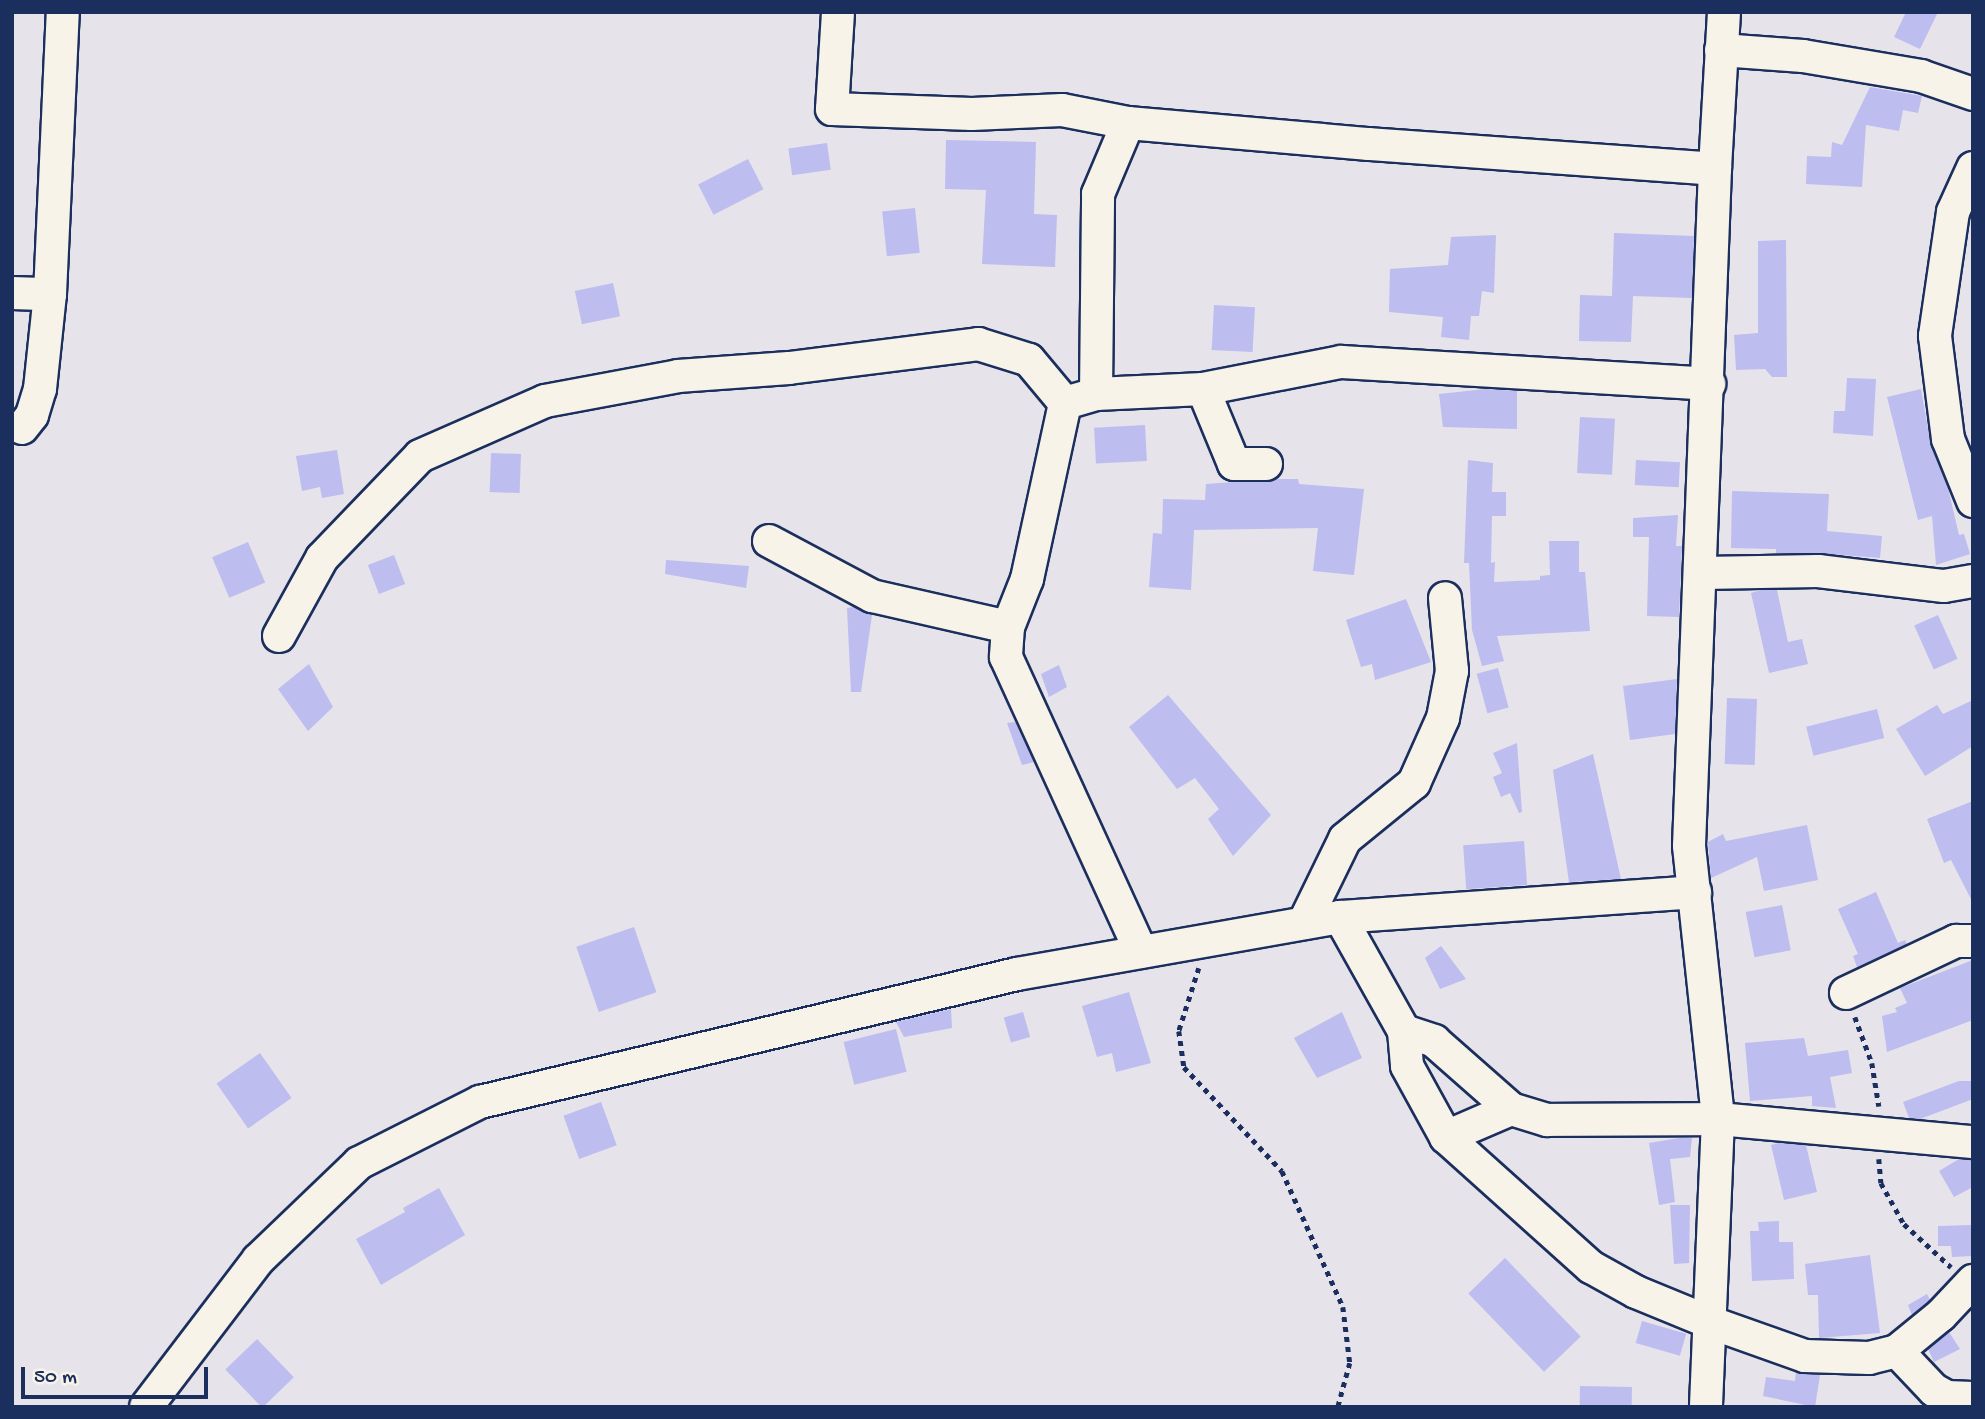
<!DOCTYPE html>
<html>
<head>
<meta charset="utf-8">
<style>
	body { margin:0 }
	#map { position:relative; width:1985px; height:1419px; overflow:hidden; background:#e6e3ea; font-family:"Gochi Hand",sans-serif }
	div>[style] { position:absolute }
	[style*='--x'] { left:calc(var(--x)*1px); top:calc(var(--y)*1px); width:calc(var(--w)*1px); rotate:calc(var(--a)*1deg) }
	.building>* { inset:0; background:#bdbdef; transform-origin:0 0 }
	.path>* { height:4.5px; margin-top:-2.25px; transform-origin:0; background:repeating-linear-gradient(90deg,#1b2f5e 0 5px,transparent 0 10px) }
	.roads { filter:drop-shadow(2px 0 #1b2f5e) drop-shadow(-2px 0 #1b2f5e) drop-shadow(0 2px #1b2f5e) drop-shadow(0 -2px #1b2f5e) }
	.minor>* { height:32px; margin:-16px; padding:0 16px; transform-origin:16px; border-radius:16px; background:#f7f3e8 }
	span { translate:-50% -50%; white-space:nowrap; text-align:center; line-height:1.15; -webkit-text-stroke:7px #f7f3e8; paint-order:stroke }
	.frame { position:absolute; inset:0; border:14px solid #1b2f5e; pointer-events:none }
	.scale { position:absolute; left:21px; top:1367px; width:187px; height:32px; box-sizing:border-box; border:4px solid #1b2f5e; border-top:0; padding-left:9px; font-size:21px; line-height:24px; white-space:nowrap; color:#1b2f5e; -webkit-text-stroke:5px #f7f3e8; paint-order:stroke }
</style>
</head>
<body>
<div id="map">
	<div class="building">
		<div style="clip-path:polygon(1906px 12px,1938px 12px,1920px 49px,1894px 37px)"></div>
		<div style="clip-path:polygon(1870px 87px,1922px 96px,1918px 113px,1903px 110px,1899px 131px,1866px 125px,1862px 187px,1806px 184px,1807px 156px,1831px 157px,1832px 142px,1842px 145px)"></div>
		<div style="clip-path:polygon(946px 140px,1036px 142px,1034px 214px,1057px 215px,1055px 267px,982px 264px,986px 190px,945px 189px)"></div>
		<div style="left:827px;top:143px;width:27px;height:39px;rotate:82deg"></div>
		<div style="left:748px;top:159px;width:34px;height:56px;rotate:63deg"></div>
		<div style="left:915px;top:208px;width:45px;height:33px;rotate:84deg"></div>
		<div style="clip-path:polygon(1614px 233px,1694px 236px,1692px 298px,1633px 296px,1631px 342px,1579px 341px,1580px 295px,1612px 296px)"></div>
		<div style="clip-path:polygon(1496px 235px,1494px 293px,1482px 291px,1479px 316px,1471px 316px,1469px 340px,1441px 337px,1443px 317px,1389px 312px,1390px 269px,1448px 265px,1451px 237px)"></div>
		<div style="clip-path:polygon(1786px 240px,1787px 377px,1772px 377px,1765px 369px,1736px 370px,1734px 335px,1758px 333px,1758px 241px)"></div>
		<div style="left:613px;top:283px;width:34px;height:39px;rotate:78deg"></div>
		<div style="left:1214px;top:305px;width:41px;height:45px;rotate:3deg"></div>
		<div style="clip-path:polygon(1847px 378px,1876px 379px,1873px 436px,1833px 433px,1834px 411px,1845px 411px)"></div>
		<div style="clip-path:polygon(1486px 389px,1517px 391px,1517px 429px,1443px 427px,1439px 394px)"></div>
		<div style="clip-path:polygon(1921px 389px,1931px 446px,1948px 488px,1959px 535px,1964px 534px,1970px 554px,1936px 565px,1932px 516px,1918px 520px,1887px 397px)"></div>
		<div style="left:1580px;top:417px;width:35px;height:56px;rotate:3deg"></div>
		<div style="left:1145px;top:425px;width:36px;height:51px;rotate:87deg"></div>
		<div style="clip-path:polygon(337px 450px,344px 494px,322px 498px,320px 487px,302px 491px,296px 456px)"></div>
		<div style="left:491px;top:453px;width:30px;height:39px;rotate:2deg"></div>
		<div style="clip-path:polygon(1468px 460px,1493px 463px,1492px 492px,1506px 492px,1506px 516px,1492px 516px,1491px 563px,1495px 562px,1494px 582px,1540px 580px,1540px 576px,1550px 575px,1549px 541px,1579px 541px,1579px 572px,1585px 572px,1590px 631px,1497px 636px,1504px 661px,1482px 666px,1472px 630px,1469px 563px,1464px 563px)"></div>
		<div style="left:1636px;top:460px;width:44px;height:25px;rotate:3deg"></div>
		<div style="clip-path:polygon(1276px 479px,1298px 479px,1299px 484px,1364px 489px,1354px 575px,1313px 571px,1318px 528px,1194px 530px,1191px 590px,1149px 587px,1153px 533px,1162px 534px,1163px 499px,1205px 500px,1206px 484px)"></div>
		<div style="clip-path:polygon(1732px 491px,1829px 494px,1827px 531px,1882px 536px,1880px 558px,1818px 553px,1776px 553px,1776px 549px,1731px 548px)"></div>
		<div style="clip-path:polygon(1678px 515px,1676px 546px,1682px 546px,1679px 617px,1647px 616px,1649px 537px,1633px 537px,1633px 518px)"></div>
		<div style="left:248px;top:542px;width:44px;height:39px;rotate:67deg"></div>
		<div style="left:394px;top:555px;width:31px;height:28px;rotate:69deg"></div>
		<div style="clip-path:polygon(666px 560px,749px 566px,746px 588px,665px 574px)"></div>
		<div style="clip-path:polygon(1761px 590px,1777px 590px,1788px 642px,1802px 639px,1808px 664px,1769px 673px,1751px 593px)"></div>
		<div style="clip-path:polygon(1406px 599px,1431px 662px,1375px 680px,1372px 664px,1361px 667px,1346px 620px)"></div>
		<div style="clip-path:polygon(854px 607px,872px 615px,861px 692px,851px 692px,847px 608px)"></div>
		<div style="left:1938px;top:615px;width:48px;height:26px;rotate:66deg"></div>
		<div style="clip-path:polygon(309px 664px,333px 707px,308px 731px,278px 689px)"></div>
		<div style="clip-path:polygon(1059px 665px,1067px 687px,1049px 697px,1041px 674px)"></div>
		<div style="left:1498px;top:668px;width:41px;height:22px;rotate:75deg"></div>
		<div style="clip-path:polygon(1677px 679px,1675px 734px,1630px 740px,1623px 686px)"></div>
		<div style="clip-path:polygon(1168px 695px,1271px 815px,1233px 856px,1208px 819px,1219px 809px,1195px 778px,1177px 789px,1129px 727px)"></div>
		<div style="left:1727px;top:698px;width:30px;height:66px;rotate:2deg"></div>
		<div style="clip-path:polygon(1973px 700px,1973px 746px,1925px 776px,1896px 729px,1937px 705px,1943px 714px)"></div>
		<div style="left:1877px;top:709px;width:30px;height:73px;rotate:76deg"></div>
		<div style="clip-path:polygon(1015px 722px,1034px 762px,1022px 765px,1007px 723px)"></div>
		<div style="clip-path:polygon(1517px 743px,1522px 812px,1519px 813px,1510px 793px,1501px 797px,1493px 777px,1502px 773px,1493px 753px)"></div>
		<div style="clip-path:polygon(1593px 754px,1621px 879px,1569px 882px,1553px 770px)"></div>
		<div style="clip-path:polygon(1973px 801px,1973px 903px,1951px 860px,1944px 863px,1927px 819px)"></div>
		<div style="clip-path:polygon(1807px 825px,1818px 880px,1764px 891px,1757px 857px,1711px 878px,1708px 842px,1723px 834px,1726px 841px)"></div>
		<div style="left:1524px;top:841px;width:44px;height:61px;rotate:86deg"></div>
		<div style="clip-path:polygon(1876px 892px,1898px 943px,1905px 940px,1907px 944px,1857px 967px,1853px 956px,1858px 954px,1838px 909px)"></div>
		<div style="left:1782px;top:905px;width:46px;height:37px;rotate:79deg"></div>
		<div style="left:634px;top:927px;width:69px;height:61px;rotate:71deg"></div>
		<div style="clip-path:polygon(1441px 946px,1466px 979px,1440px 989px,1425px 958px)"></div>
		<div style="clip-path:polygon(1973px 960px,1973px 1020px,1887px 1052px,1882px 1016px,1897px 1012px,1895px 1008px,1907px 1003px,1900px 988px)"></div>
		<div style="clip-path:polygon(1129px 992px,1151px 1063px,1116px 1072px,1112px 1053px,1097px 1057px,1082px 1006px)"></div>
		<div style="clip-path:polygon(951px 1009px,952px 1028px,904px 1037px,896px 1022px)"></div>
		<div style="left:1023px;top:1012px;width:26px;height:20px;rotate:74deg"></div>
		<div style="clip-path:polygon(1342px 1012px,1362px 1058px,1317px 1078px,1294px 1038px)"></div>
		<div style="left:896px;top:1029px;width:44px;height:54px;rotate:76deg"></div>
		<div style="clip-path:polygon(1804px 1038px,1808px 1056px,1848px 1050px,1852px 1073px,1830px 1077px,1836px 1108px,1812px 1106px,1812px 1096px,1750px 1101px,1745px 1043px)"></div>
		<div style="left:260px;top:1053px;width:55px;height:53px;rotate:55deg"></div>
		<div style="clip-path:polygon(1959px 1081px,1973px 1081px,1973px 1099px,1920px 1119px,1909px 1118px,1903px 1102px)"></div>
		<div style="left:601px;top:1102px;width:46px;height:40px;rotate:70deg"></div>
		<div style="clip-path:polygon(1679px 1138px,1692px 1138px,1690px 1157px,1670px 1159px,1675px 1202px,1659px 1205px,1649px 1143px)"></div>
		<div style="clip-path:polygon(1779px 1143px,1806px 1145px,1817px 1192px,1784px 1200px,1771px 1145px)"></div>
		<div style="clip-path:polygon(1959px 1159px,1973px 1160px,1973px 1187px,1954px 1197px,1939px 1171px)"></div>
		<div style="clip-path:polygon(439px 1188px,465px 1235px,381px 1285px,356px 1239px,405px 1212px,403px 1208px)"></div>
		<div style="clip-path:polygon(1670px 1205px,1690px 1205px,1689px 1263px,1674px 1264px)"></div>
		<div style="clip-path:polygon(1779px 1221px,1779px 1242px,1793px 1242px,1794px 1279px,1752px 1281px,1750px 1231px,1759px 1231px,1758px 1222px)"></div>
		<div style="clip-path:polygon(1973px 1225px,1973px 1256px,1952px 1257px,1951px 1246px,1938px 1246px,1938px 1226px)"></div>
		<div style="clip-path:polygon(1870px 1255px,1880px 1333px,1819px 1338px,1818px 1295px,1808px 1295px,1805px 1264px)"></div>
		<div style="left:1505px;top:1258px;width:109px;height:51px;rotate:46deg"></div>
		<div style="clip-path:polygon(1927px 1294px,1930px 1300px,1912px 1315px,1908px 1305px)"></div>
		<div style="left:1642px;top:1321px;width:46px;height:23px;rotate:16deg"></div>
		<div style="clip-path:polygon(1949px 1332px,1960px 1349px,1934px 1362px,1928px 1349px)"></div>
		<div style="left:257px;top:1339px;width:53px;height:44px;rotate:46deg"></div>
		<div style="clip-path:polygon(1796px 1372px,1820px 1375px,1815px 1407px,1763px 1396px,1766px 1377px,1795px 1381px)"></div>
		<div style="left:1580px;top:1386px;width:52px;height:21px;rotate:1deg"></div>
	</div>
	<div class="path">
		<div style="--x:1199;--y:968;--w:66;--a:107.6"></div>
		<div style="--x:1179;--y:1031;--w:36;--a:82"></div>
		<div style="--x:1184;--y:1067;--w:143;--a:46.7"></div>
		<div style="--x:1282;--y:1171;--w:149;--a:65.8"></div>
		<div style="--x:1343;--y:1307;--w:56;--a:82.9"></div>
		<div style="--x:1350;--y:1363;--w:46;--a:105.3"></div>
		<div style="--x:1855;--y:1017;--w:49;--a:69.7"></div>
		<div style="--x:1872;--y:1063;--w:44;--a:80.8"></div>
		<div style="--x:1879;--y:1159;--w:24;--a:85"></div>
		<div style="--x:1881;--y:1183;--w:47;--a:60.7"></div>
		<div style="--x:1904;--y:1224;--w:64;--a:42.5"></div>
	</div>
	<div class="roads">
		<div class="minor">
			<div style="--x:838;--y:12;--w:97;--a:93.5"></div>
			<div style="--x:832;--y:109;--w:140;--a:2"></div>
			<div style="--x:972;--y:114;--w:90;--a:-2.5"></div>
			<div style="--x:1062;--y:110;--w:67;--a:11.1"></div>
			<div style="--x:1128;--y:123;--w:242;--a:5"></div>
			<div style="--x:1369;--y:144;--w:347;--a:4.1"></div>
			<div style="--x:1724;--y:12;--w:157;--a:93.3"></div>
			<div style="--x:1715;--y:169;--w:677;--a:92.2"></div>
			<div style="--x:1689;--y:846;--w:275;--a:83.9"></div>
			<div style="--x:1718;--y:1119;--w:256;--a:5.2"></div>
			<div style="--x:1721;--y:50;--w:82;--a:4.2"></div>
			<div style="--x:1803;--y:56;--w:120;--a:9.6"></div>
			<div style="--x:1921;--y:76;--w:55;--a:19.1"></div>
			<div style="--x:1973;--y:168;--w:48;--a:114.4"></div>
			<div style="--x:1953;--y:212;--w:125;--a:98.3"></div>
			<div style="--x:1935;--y:336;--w:104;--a:82.8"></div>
			<div style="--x:1948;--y:439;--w:67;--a:68"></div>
			<div style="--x:12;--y:293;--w:38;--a:2"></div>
			<div style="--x:50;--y:294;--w:282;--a:-87.4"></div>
			<div style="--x:1203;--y:389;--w:81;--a:67.5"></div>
			<div style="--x:1234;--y:464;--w:32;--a:0"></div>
			<div style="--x:1096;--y:394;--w:200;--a:-89.4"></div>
			<div style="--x:1098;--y:194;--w:77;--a:-67.1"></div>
			<div style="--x:22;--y:428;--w:16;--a:-52"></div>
			<div style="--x:32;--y:415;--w:27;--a:-73"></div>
			<div style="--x:40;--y:389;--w:96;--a:-84"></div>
			<div style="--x:769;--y:541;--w:117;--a:28.1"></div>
			<div style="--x:872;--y:596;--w:139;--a:12.8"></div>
			<div style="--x:1008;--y:627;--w:52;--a:-68.4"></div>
			<div style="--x:1027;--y:579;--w:180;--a:-77.8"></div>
			<div style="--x:1702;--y:573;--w:116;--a:-1"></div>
			<div style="--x:1818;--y:571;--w:127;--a:6.8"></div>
			<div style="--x:1944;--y:586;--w:29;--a:-10"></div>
			<div style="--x:1008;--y:627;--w:30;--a:94"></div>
			<div style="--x:1006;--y:657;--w:324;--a:65.4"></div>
			<div style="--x:279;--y:636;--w:89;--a:-61.1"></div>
			<div style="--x:322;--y:558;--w:141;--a:-46.1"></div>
			<div style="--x:420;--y:456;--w:137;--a:-23.7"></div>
			<div style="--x:545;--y:401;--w:135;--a:-10.6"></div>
			<div style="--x:678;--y:376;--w:111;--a:-4.1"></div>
			<div style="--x:789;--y:368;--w:191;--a:-7.2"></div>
			<div style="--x:978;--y:344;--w:53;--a:17.4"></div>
			<div style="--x:1029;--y:360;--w:56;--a:50.1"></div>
			<div style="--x:1065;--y:403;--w:32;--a:-16"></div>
			<div style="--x:1096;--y:394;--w:107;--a:-2.7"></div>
			<div style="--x:1203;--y:389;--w:141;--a:-11.1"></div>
			<div style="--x:1341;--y:362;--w:369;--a:3.4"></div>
			<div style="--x:1340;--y:917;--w:131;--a:60.7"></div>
			<div style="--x:1404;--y:1031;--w:35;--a:85"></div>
			<div style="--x:1407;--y:1066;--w:81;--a:61.2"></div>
			<div style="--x:1446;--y:1137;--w:195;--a:41.9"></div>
			<div style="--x:1591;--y:1267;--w:51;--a:29.1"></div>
			<div style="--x:1636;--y:1292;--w:79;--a:22.3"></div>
			<div style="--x:1709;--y:1322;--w:102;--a:19.5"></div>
			<div style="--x:1805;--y:1356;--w:64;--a:1.8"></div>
			<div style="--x:1869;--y:1358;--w:29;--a:-14"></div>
			<div style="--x:1897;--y:1351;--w:57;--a:-39.3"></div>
			<div style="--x:1941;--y:1315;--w:47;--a:-46.7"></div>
			<div style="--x:1304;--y:923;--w:93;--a:-64"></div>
			<div style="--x:1345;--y:839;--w:89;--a:-39.1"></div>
			<div style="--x:1414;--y:783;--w:71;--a:-66"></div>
			<div style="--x:1443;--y:718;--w:48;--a:-79.2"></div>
			<div style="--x:1452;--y:671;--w:73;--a:-95.5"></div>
			<div style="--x:1846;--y:993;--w:122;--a:-25.3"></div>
			<div style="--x:1956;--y:941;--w:17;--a:0"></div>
			<div style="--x:1404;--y:1031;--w:32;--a:18"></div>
			<div style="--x:1434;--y:1041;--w:103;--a:41.4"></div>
			<div style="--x:1511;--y:1109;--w:71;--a:156.7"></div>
			<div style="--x:1511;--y:1109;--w:38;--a:17"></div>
			<div style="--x:1547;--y:1120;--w:171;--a:-0.3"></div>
			<div style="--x:1718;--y:1119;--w:288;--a:92.4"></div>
			<div style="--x:1897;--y:1351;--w:54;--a:46.5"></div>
			<div style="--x:1934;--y:1390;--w:15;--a:28"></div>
			<div style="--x:1947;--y:1397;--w:26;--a:2"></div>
			<div style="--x:146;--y:1407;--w:185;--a:-52.7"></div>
			<div style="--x:258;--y:1260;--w:140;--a:-43.8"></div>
			<div style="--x:359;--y:1163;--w:136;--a:-26.8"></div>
			<div style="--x:480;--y:1102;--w:552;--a:-13.41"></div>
			<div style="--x:1017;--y:974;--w:328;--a:-10"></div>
			<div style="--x:1340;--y:917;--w:356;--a:-4"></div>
		</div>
	</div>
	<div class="frame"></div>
	<div class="scale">50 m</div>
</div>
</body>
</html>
